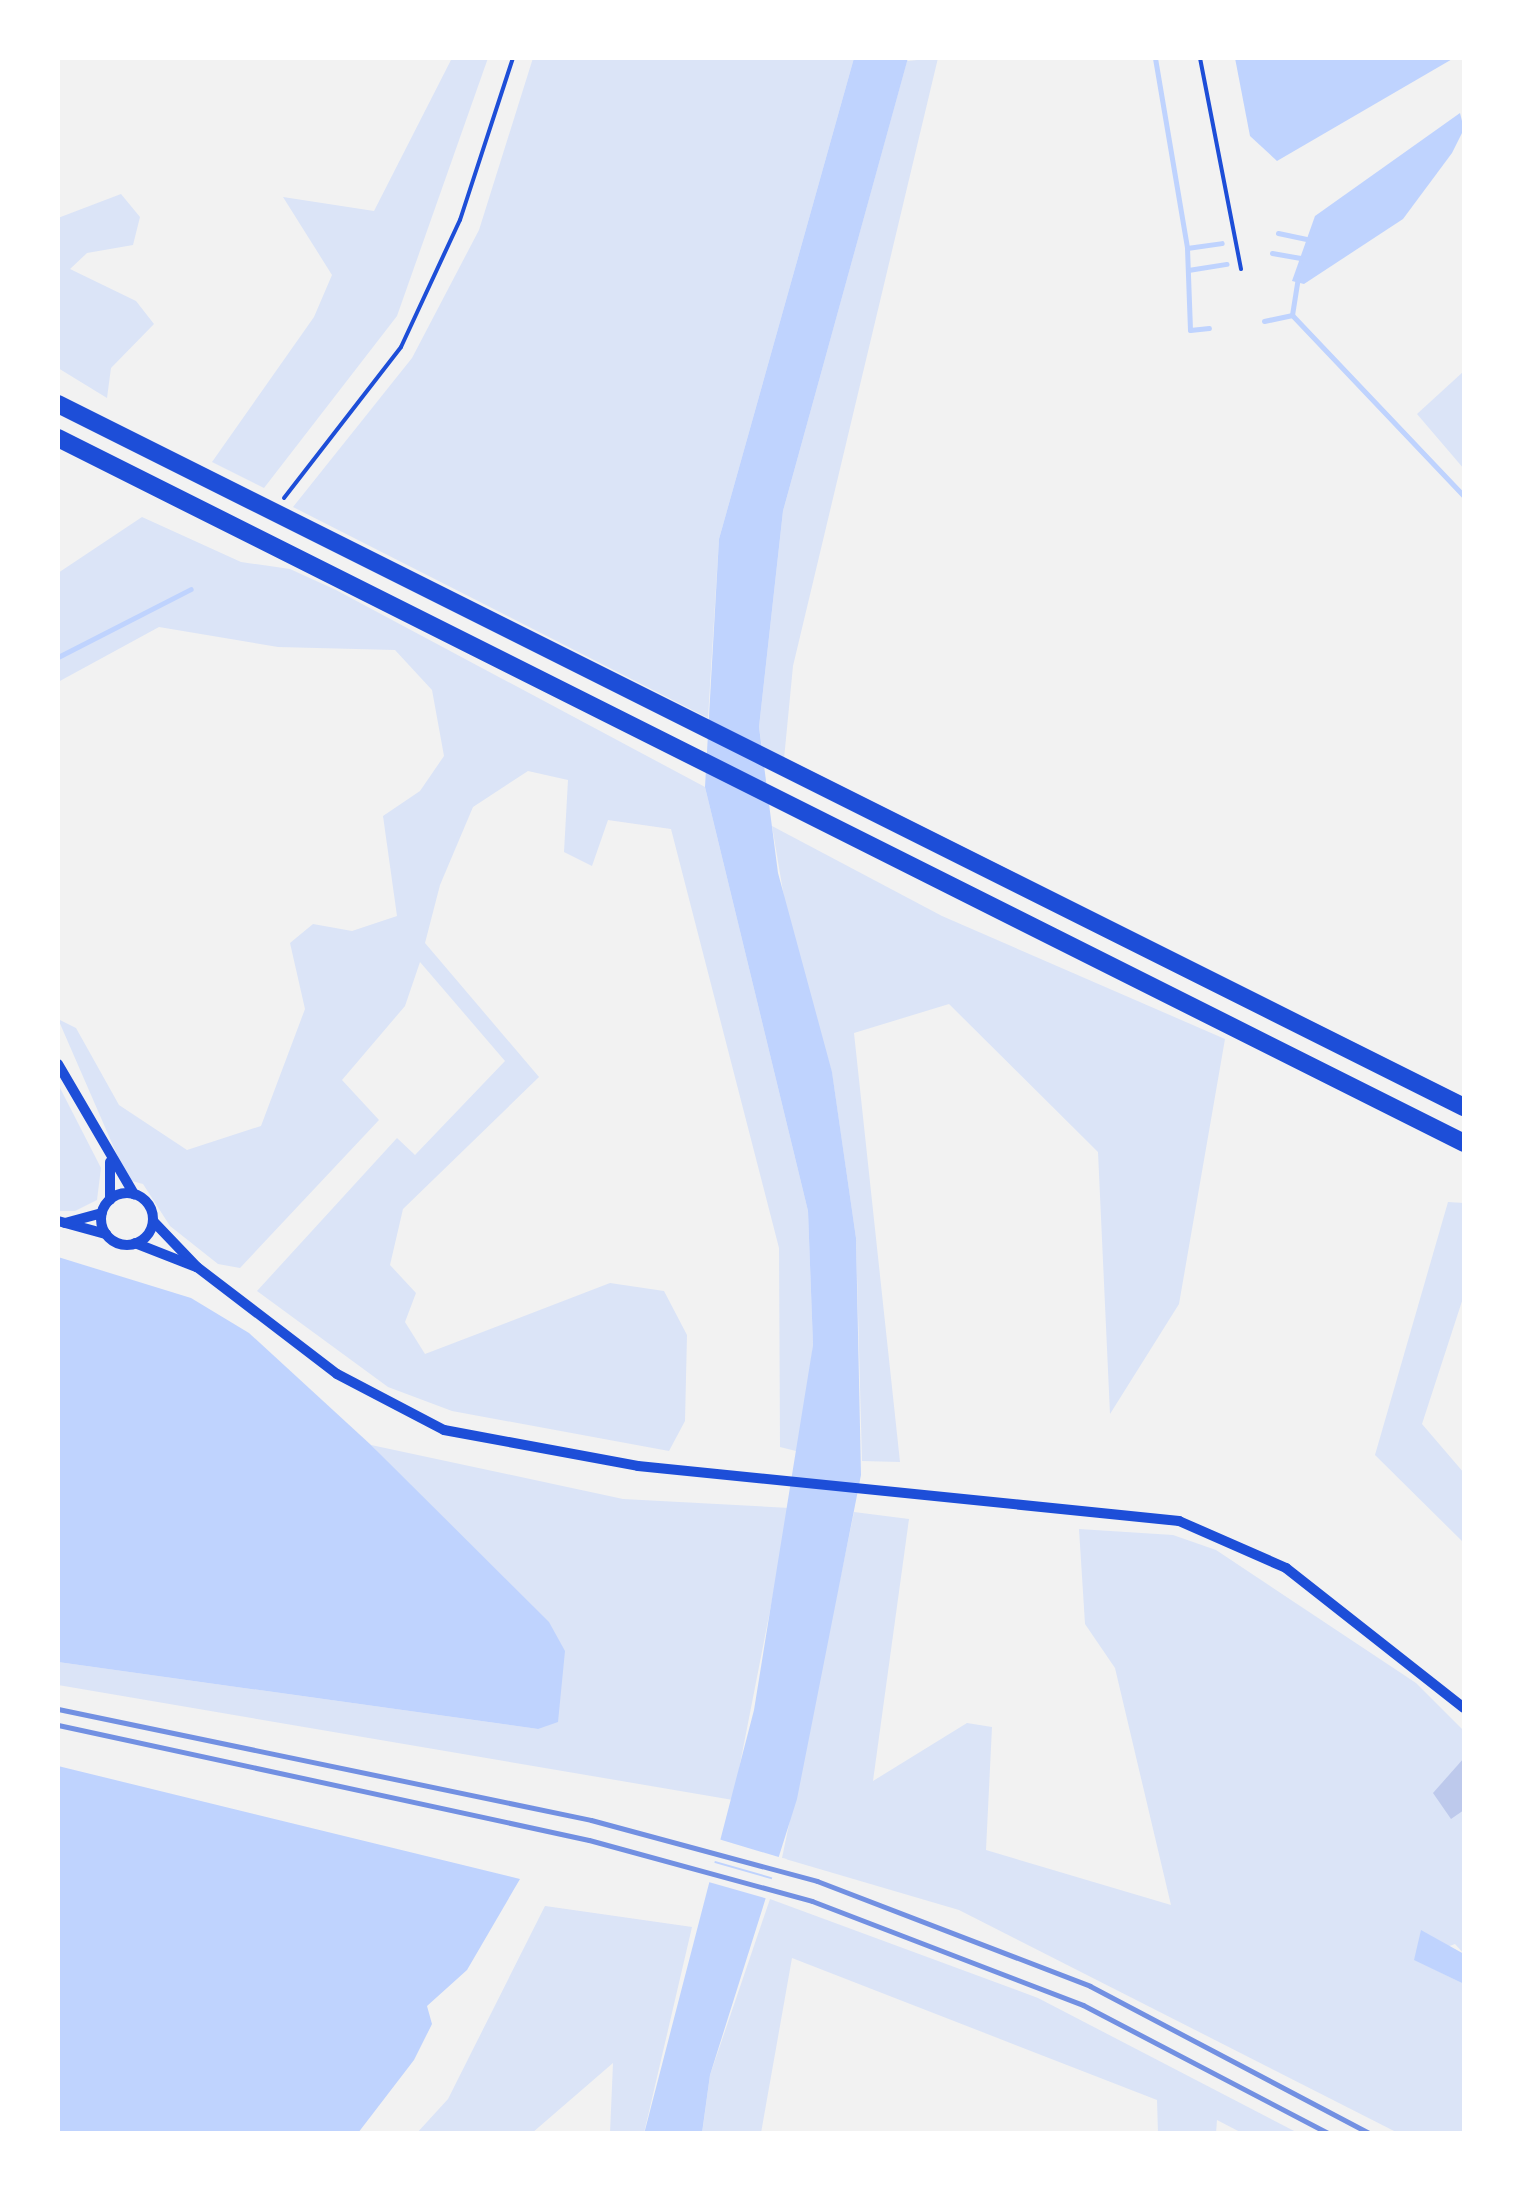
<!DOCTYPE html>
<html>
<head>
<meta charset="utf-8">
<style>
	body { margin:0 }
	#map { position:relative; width:1522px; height:2191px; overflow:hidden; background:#f2f2f2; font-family:"PT Sans",sans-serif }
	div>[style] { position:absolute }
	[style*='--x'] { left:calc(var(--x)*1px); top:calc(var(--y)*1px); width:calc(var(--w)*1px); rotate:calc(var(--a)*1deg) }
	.green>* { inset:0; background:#dbe4f7 }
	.water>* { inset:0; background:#bfd3fe }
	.pier>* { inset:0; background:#f2f2f2; transform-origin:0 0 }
	.stream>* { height:5px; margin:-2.5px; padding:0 2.5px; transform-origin:2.5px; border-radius:2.5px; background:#bfd3fe }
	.building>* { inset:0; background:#bdc9ec }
	.path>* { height:4px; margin:-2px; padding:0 2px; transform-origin:2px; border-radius:2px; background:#1d4ed8 }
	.minor>* { height:10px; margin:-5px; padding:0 5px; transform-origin:5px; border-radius:5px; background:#1d4ed8 }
	.minor>.ring { margin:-5px; padding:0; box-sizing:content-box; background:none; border:10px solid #1d4ed8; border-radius:50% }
	.primary>* { height:18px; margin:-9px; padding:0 9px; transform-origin:9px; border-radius:9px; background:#1d4ed8 }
	.rail>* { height:5px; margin:-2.5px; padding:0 2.5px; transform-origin:2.5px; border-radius:2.5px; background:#7290e2 }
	span { translate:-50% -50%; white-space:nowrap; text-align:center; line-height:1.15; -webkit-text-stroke:8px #fff; paint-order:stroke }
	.frame { position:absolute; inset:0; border:60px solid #fff; pointer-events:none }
</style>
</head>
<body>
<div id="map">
	<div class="green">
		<div style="clip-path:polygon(452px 58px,488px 58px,397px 316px,264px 488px,212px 462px,314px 317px,332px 275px,283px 197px,374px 211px)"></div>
		<div style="clip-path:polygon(533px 58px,854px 58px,719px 539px,708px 718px,293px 507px,412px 358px,479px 230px)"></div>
		<div style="clip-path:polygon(938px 58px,793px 666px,784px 759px,762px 748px,759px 727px,783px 511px,907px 61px)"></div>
		<div style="clip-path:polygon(121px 194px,140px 217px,133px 245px,87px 253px,70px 269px,136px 301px,154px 324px,111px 368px,107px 398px,58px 368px,58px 218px)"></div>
		<div style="clip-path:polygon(1464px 371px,1464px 469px,1417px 414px)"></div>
		<div style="clip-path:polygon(142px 517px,241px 562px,290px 569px,336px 590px,705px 787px,808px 1211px,813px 1345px,800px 1452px,780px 1447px,779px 1248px,671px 829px,608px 820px,592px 866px,564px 852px,568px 780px,528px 771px,473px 807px,440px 885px,425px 943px,539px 1077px,403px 1209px,390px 1265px,416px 1293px,405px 1322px,425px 1354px,610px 1283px,664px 1291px,687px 1335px,685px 1421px,669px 1451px,452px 1411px,388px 1387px,257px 1291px,397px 1138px,415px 1155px,505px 1061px,420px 962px,405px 1006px,342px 1080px,379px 1120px,240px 1268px,218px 1264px,170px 1226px,143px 1184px,128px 1180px,58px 1019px,76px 1028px,119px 1105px,187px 1150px,261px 1126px,305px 1009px,290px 943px,313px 924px,352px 931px,397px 916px,383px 816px,420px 791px,444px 756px,432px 690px,395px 650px,278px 647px,159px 627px,58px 682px,58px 573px)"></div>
		<div style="clip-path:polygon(772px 826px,942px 916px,1225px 1039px,1179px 1304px,1110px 1414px,1098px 1152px,949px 1004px,854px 1033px,900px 1462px,862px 1461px,856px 1238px,832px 1073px,789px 927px)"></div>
		<div style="clip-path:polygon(58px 1084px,101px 1168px,97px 1200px,75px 1211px,58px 1211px)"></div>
		<div style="clip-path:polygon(1448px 1202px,1464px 1203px,1464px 1295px,1422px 1424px,1464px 1473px,1464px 1543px,1375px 1455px)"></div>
		<div style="clip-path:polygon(371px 1445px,623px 1499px,790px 1508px,733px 1800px,58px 1685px,58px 1662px,538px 1729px,499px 1576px)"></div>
		<div style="clip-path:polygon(854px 1512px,909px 1519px,873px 1781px,967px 1723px,992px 1727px,986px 1850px,1171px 1905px,1115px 1668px,1085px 1624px,1079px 1529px,1173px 1535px,1216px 1550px,1416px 1683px,1464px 1731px,1464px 1954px,1455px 1944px,1414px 1959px,1464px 1984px,1464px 2133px,1398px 2133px,959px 1910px,782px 1858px)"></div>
		<div style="clip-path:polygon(770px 1899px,1038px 1998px,1298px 2133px,1242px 2133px,1217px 2120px,1216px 2133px,1158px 2133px,1157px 2100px,792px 1958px,761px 2133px,702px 2134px,710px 2075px)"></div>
		<div style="clip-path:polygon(545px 1906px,692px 1927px,644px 2133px,610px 2133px,613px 2063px,532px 2133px,416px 2134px,448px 2099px)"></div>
	</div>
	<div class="water">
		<div style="clip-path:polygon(854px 58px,908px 58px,783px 511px,759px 727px,778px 873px,832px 1072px,856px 1238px,861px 1475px,797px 1799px,710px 2075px,702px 2133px,644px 2134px,754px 1710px,813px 1345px,808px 1211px,705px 787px,719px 539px)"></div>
		<div style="clip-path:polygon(1235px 58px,1454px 58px,1277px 161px,1250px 136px)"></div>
		<div style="clip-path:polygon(1460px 113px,1464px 129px,1452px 153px,1403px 219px,1304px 284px,1292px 281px,1315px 216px)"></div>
		<div style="clip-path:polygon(58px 1257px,191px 1298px,249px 1333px,371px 1445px,549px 1622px,565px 1651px,558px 1722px,538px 1729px,58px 1662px)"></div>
		<div style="clip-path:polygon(58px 1766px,520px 1879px,467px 1970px,427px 2006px,432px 2024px,414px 2060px,358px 2133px,58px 2133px)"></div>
		<div style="clip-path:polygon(1421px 1930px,1464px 1954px,1464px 1984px,1414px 1960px)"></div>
	</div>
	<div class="pier">
		<div style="clip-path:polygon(715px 1838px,782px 1858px,787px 1859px,774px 1878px,708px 1859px)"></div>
		<div style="left:708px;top:1861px;width:69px;height:20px;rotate:16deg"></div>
	</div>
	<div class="stream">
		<div style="--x:1155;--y:58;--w:193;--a:80.4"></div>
		<div style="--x:1187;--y:248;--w:82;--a:87.9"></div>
		<div style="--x:1190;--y:330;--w:19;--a:-6"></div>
		<div style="--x:1278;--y:233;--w:29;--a:12"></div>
		<div style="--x:1187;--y:248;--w:35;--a:-8"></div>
		<div style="--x:1272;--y:253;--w:29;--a:10"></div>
		<div style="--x:1188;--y:270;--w:39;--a:-9"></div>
		<div style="--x:1292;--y:315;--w:37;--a:-81"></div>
		<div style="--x:1292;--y:315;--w:250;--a:46.5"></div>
		<div style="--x:1264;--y:321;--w:29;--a:-12"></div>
		<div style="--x:58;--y:657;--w:149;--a:-27.1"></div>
	</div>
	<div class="building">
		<div style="clip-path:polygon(1464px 1758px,1464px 1810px,1451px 1819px,1433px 1793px)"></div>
	</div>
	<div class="path">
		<div style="--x:1200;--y:58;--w:215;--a:79"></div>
		<div style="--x:284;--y:498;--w:191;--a:-52.2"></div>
		<div style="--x:401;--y:347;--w:140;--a:-65.1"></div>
		<div style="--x:460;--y:220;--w:170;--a:-71.9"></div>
	</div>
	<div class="minor">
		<div style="--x:58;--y:1064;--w:151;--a:59.7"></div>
		<div class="ring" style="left:101px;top:1193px;width:42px;height:42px"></div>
		<div style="--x:110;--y:1200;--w:38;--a:-90"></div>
		<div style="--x:58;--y:1221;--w:50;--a:15.2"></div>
		<div style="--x:153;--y:1221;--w:64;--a:46.3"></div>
		<div style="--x:197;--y:1267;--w:176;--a:37.4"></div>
		<div style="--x:337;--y:1374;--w:121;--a:27.6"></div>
		<div style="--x:444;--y:1430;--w:197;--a:10.5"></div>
		<div style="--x:638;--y:1466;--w:544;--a:5.8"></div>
		<div style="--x:1179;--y:1521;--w:117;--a:23.7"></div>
		<div style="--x:1286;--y:1568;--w:226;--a:38.2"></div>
		<div style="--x:65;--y:1223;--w:38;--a:-15"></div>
		<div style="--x:135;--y:1243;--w:66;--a:21.5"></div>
	</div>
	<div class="primary">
		<div style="--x:58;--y:404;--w:1572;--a:26.57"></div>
		<div style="--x:58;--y:438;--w:1573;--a:26.63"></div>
	</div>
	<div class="rail">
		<div style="--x:58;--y:1709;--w:544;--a:11.76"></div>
		<div style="--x:591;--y:1820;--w:234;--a:15.1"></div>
		<div style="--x:817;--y:1881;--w:292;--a:21"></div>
		<div style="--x:1090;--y:1986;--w:318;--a:27.8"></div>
		<div style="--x:58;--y:1725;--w:543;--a:12.22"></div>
		<div style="--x:589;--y:1840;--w:231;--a:15.3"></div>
		<div style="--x:812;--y:1901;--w:290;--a:21"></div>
		<div style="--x:1083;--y:2005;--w:279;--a:27.6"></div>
	</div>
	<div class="frame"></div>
</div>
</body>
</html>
